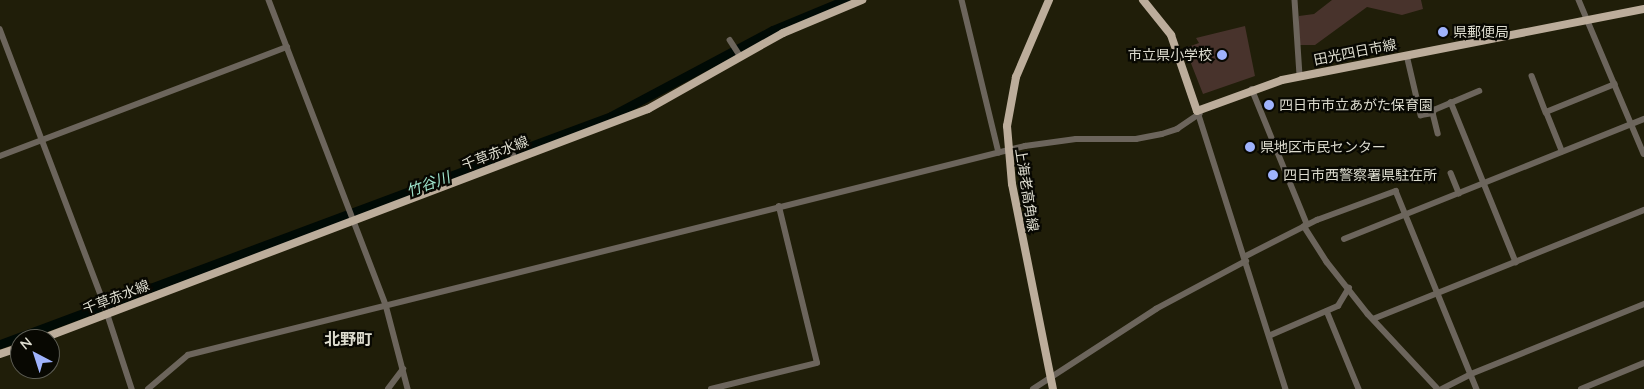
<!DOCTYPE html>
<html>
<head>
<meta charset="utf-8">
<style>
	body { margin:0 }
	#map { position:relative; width:1644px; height:389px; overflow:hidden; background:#201e09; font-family:Quicksand,"Noto Sans JP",sans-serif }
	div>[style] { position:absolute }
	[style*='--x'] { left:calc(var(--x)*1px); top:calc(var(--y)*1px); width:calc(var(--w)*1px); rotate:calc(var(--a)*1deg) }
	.green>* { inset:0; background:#48332c }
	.river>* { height:9px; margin:-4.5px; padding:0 4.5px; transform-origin:4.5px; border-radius:4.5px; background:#000a05 }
	.minor>* { height:5.5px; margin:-2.75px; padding:0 2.75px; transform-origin:2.75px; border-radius:2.75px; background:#6c655c }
	.major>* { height:8px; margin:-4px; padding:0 4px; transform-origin:4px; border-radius:4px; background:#bcad9b }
	.dots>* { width:14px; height:14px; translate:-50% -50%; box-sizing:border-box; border:2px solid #080802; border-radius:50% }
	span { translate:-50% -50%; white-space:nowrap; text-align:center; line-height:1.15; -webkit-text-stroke:4.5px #080802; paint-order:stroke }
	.poi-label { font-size:14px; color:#dddccf }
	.left { translate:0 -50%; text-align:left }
	.right { translate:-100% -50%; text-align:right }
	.street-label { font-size:14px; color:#dddccf }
	.water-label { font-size:15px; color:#a0e6cf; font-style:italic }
	.quarter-label { font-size:16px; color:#dddccf; font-weight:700 }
	.north { position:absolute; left:10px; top:329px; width:50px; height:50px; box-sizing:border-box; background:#080802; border:1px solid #5d5d54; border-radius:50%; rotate:320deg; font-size:14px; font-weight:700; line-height:20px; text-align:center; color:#dddccf }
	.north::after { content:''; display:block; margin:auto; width:18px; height:22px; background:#9fb3fd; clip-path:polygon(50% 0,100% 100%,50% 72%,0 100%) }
</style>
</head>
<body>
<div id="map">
	<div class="green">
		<div style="clip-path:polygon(1332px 0,1421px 0,1423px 9px,1402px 15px,1367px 7px,1315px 45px,1298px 45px,1299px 16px,1314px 14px)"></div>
		<div style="clip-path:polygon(1245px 26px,1255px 76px,1203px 94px,1185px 48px,1199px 43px,1196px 38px)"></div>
	</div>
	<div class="river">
		<div style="--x:0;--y:344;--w:652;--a:-20.46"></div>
		<div style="--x:611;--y:116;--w:183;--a:-28"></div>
		<div style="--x:773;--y:30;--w:78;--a:-22.6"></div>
	</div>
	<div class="minor">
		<div style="--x:269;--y:0;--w:327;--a:69"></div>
		<div style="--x:386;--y:305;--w:87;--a:75.3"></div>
		<div style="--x:962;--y:0;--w:157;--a:76.4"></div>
		<div style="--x:1295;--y:0;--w:76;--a:86.2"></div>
		<div style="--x:1579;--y:0;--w:167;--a:67.1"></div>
		<div style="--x:0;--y:29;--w:287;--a:69.2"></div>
		<div style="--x:102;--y:297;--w:97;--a:71.9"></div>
		<div style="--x:730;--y:40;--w:20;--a:57"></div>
		<div style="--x:1407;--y:55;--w:62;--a:76.9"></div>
		<div style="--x:1421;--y:115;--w:12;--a:-9"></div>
		<div style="--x:1433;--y:113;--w:21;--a:76"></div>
		<div style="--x:1532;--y:76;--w:39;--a:69"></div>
		<div style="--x:1252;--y:89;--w:146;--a:67.8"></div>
		<div style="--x:1451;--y:102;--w:173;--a:67.9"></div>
		<div style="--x:1198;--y:112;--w:291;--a:72.4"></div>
		<div style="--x:1433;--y:113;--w:3;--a:-72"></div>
		<div style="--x:1434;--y:110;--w:49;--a:-22.9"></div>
		<div style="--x:509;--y:142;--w:18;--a:71"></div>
		<div style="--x:1562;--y:152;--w:43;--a:-111.8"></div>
		<div style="--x:1546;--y:112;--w:74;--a:-22.1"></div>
		<div style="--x:0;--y:156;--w:307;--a:-20.8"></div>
		<div style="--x:1451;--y:173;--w:22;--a:68"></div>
		<div style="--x:1304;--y:226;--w:43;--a:57.4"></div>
		<div style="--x:1327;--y:262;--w:66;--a:51.7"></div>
		<div style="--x:1368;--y:314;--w:103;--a:47"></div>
		<div style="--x:1344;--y:239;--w:323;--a:-21.8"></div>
		<div style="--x:1244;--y:257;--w:82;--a:-26.9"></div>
		<div style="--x:1317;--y:220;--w:84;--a:-20.2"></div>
		<div style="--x:1396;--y:191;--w:214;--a:67.8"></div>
		<div style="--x:1327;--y:311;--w:84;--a:67.7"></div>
		<div style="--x:1373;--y:319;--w:292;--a:-21.9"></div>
		<div style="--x:1271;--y:335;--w:73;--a:-23.4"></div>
		<div style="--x:1338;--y:306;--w:21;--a:-59"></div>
		<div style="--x:148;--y:389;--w:52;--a:-40.4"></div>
		<div style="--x:188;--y:355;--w:863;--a:-14.02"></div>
		<div style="--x:1025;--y:146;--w:51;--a:-7.8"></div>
		<div style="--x:1076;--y:139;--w:60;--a:0"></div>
		<div style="--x:1136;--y:139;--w:26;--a:-11"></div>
		<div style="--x:1162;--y:134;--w:16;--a:-18"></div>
		<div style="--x:1177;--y:129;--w:27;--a:-34"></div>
		<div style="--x:388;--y:389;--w:25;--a:-53"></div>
		<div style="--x:711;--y:389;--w:109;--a:-13.8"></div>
		<div style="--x:817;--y:363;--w:161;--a:-103.7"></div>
		<div style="--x:1033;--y:389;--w:147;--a:-33"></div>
		<div style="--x:1156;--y:309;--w:102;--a:-28.1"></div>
		<div style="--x:1442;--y:389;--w:33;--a:-27"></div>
		<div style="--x:1471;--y:374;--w:187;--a:-22"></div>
		<div style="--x:1581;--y:389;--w:68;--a:-22.4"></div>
	</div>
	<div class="major">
		<div style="--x:1049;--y:0;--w:84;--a:113.2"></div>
		<div style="--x:1016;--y:77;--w:50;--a:100.4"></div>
		<div style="--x:1007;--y:126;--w:58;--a:85.1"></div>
		<div style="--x:1012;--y:184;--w:209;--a:78.7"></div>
		<div style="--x:1143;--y:0;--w:45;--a:51.3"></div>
		<div style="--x:1171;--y:35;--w:80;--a:71.1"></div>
		<div style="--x:1197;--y:111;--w:90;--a:-20"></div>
		<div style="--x:1282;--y:80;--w:369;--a:-11.1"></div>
		<div style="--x:41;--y:339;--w:649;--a:-20.75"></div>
		<div style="--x:648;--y:109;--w:155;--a:-29.4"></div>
		<div style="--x:783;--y:33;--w:86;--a:-22.7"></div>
		<div style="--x:0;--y:354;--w:21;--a:-19"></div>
	</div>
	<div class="dots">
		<div style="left:1443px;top:32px;background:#9fb3fd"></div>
		<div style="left:1222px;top:55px;background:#9fb3fd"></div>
		<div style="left:1269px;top:105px;background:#9fb3fd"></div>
		<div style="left:1250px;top:147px;background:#9fb3fd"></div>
		<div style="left:1273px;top:175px;background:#9fb3fd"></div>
	</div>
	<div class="poi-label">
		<span class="left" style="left:1453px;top:32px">県郵便局</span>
		<span class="right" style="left:1212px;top:55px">市立県小学校</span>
		<span class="left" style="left:1279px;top:105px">四日市市立あがた保育園</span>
		<span class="left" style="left:1260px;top:147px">県地区市民センター</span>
		<span class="left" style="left:1283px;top:175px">四日市西警察署県駐在所</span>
	</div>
	<div class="street-label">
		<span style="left:1355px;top:52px;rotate:-11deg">田光四日市線</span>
		<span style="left:495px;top:153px;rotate:-21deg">千草赤水線</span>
		<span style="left:1027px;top:190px;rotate:81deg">上海老高角線</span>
		<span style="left:116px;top:297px;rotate:-21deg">千草赤水線</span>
	</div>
	<div class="water-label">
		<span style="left:428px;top:184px;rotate:-20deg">竹谷川</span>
	</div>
	<div class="quarter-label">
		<span style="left:348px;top:339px">北野町</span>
	</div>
	<div class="north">N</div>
</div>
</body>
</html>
